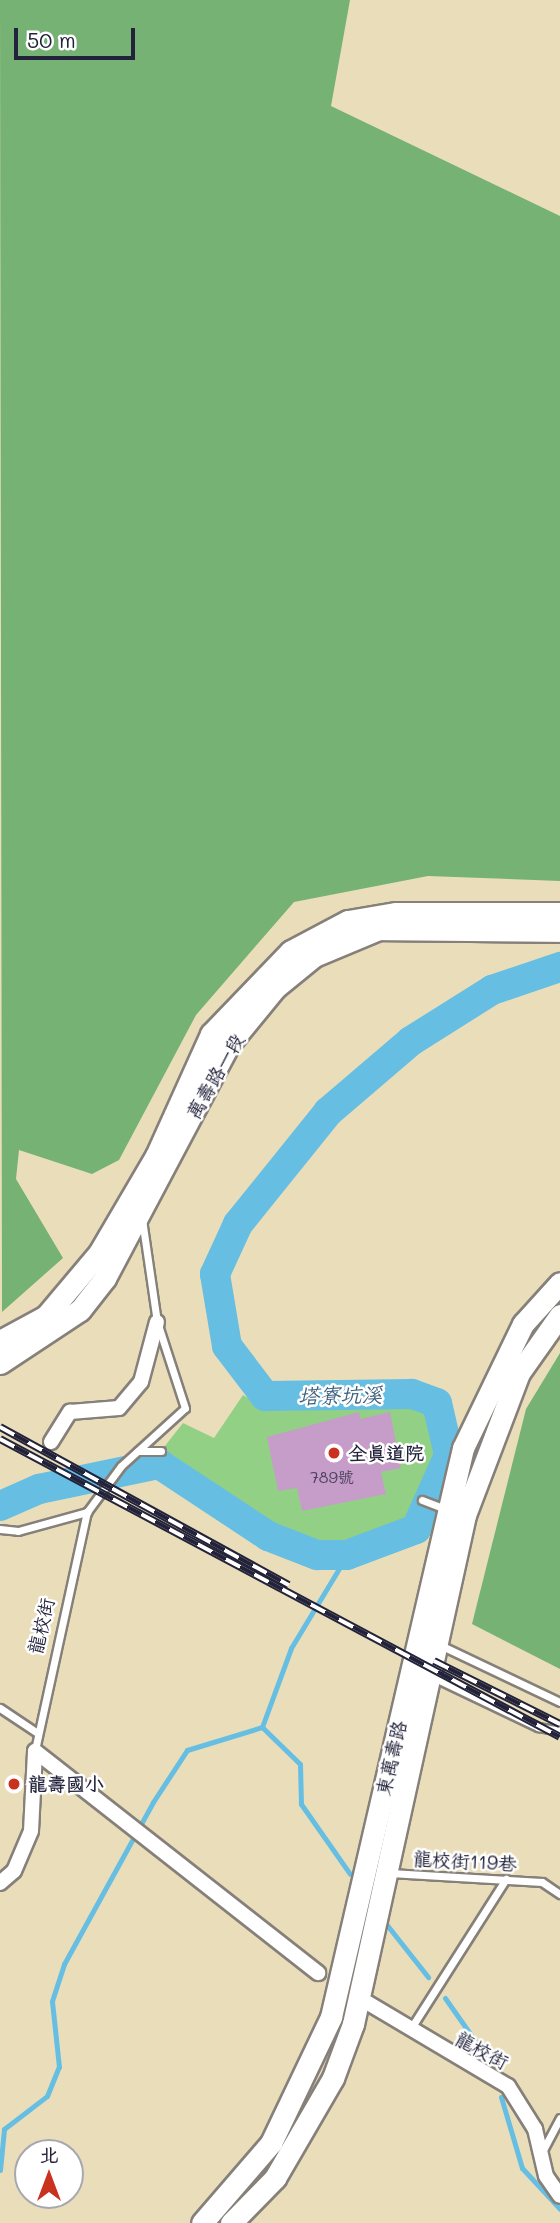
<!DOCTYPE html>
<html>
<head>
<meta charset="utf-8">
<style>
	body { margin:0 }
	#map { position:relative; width:560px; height:2223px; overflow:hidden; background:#eadeba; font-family:Mali,"LXGW WenKai TC",sans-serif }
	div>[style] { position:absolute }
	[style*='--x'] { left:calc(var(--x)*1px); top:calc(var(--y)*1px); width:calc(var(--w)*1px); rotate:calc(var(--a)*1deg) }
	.green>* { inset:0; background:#92d086 }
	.forest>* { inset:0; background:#75b273 }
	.stream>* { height:5px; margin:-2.5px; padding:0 2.5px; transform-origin:2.5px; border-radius:2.5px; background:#66bee3 }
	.river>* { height:30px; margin:-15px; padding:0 15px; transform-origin:15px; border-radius:15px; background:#66bee3 }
	.building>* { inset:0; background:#c69dc8 }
	.roads { filter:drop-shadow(2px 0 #86807a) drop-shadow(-2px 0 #86807a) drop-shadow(0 2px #86807a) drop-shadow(0 -2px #86807a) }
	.lane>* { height:7px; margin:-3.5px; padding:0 3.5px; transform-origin:3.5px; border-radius:3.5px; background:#fff }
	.street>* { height:14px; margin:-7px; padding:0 7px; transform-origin:7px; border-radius:7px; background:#fff }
	.primary>* { height:21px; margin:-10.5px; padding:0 10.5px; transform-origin:10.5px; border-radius:10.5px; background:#fff }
	.rail>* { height:8px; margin-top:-4px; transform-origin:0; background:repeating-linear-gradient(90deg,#fff 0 16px,#22223b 0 32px); box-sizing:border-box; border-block:2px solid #22223b }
	.dots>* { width:19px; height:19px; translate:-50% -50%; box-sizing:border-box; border:4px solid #fff; border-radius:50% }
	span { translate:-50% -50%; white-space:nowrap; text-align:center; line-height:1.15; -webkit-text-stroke:5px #fff; paint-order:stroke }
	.number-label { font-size:16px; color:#4b415e }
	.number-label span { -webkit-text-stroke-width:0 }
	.street-label { font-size:19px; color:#22223b }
	.poi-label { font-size:19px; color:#22223b; font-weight:700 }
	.left { translate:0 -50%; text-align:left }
	.water-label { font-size:21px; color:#3d607e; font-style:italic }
	.north { position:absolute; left:14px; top:2139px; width:70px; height:70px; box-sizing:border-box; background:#fff; border:2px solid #a7a7b1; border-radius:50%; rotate:0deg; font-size:19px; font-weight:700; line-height:28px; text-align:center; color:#22223b }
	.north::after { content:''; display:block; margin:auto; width:24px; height:32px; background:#c8321e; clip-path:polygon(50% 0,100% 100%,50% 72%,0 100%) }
	.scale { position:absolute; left:14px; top:28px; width:121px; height:32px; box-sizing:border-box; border:4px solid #22223b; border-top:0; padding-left:9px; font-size:21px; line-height:24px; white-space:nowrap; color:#22223b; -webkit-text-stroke:5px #fff; paint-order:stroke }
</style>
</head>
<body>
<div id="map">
	<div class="green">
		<div style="clip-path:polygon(243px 1395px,260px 1405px,404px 1403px,431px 1411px,440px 1452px,415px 1520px,326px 1547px,274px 1532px,157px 1456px,183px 1423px,214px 1438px)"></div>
	</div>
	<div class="forest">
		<div style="clip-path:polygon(0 0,350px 0,331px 106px,560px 216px,560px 881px,428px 876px,294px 902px,196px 1015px,119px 1160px,92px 1174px,19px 1150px,16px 1179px,63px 1258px,2px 1312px)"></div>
		<div style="clip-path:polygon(560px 1353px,560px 1669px,472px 1624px,526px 1409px)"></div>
	</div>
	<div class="stream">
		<div style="--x:262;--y:1727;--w:53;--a:44.2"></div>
		<div style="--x:300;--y:1764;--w:40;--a:88.6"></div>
		<div style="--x:301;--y:1804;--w:85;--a:55"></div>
		<div style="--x:383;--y:1920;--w:73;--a:51.7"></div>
		<div style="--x:445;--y:1998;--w:78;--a:54.9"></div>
		<div style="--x:501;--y:2097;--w:74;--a:73.5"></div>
		<div style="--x:522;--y:2168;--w:56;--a:47.2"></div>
		<div style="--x:0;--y:2170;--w:41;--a:-84.4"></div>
		<div style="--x:4;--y:2129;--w:54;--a:-37.5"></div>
		<div style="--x:47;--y:2096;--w:31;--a:-68"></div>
		<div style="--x:59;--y:2067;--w:66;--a:-96.1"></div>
		<div style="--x:52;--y:2001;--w:39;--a:-72"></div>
		<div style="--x:64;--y:1964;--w:185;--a:-61.2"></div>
		<div style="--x:153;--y:1802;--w:62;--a:-56.8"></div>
		<div style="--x:187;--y:1750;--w:78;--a:-17"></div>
		<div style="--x:262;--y:1727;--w:84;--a:-69.8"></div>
		<div style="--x:291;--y:1648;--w:109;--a:-58.9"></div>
	</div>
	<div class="river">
		<div style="--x:0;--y:1506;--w:43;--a:-23.6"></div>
		<div style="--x:39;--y:1489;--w:123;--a:-11.8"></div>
		<div style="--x:159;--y:1464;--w:131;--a:33.4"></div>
		<div style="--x:268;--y:1536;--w:53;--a:21.2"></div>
		<div style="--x:317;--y:1555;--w:30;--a:0"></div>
		<div style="--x:347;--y:1555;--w:74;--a:-20.6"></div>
		<div style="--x:416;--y:1529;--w:81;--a:-66"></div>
		<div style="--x:449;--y:1455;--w:53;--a:-103"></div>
		<div style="--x:437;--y:1403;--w:27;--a:-160"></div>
		<div style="--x:412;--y:1394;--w:147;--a:179.2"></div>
		<div style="--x:265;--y:1396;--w:63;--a:-127.2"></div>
		<div style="--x:227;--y:1346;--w:73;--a:-99.5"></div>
		<div style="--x:215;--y:1274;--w:55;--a:-65.3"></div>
		<div style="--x:238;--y:1224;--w:144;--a:-51.2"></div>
		<div style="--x:328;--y:1112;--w:109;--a:-40.5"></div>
		<div style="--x:411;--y:1041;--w:96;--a:-32.2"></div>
		<div style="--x:492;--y:990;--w:72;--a:-18.7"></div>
	</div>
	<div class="building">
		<div style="clip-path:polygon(359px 1412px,360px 1419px,390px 1412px,401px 1468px,381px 1472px,386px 1494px,302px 1511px,297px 1488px,278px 1491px,267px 1437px)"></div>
	</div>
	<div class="roads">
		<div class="lane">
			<div style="--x:138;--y:1451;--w:23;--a:0"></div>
			<div style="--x:422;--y:1500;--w:25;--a:21"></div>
			<div style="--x:0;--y:1529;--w:18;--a:6"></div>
			<div style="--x:18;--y:1531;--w:72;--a:-15.4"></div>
			<div style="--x:440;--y:1645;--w:133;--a:25.4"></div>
			<div style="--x:431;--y:1676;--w:119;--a:25.5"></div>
			<div style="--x:538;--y:1727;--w:22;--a:10"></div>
			<div style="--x:0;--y:1708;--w:43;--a:33.7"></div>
			<div style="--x:35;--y:1750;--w:244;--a:-77.7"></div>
			<div style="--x:87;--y:1512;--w:57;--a:-53.5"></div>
			<div style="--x:121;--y:1466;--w:86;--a:-42.2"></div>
			<div style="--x:185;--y:1408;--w:90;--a:-108"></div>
			<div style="--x:157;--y:1322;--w:104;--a:-98.3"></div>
			<div style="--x:390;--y:1873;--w:152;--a:3.4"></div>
			<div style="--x:542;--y:1882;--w:22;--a:34"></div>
			<div style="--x:411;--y:2028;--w:177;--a:-57.5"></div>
			<div style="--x:543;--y:2150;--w:36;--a:-62"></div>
		</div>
		<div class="street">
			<div style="--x:51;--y:1442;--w:36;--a:-58"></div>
			<div style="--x:70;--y:1412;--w:49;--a:-4.7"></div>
			<div style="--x:119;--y:1408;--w:34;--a:-50"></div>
			<div style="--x:141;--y:1382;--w:62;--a:-75.1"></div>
			<div style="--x:35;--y:1751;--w:360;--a:38.1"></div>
			<div style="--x:0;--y:1883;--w:18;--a:-41"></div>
			<div style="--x:14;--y:1871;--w:43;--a:-67"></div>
			<div style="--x:31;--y:1831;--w:80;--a:-87.1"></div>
			<div style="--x:368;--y:2003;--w:163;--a:30.7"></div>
			<div style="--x:508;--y:2086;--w:51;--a:57.9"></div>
			<div style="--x:535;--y:2129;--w:48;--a:76.8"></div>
			<div style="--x:546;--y:2176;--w:24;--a:55"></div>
		</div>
		<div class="primary">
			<div style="--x:0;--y:1341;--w:52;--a:-28.5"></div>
			<div style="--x:46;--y:1316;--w:82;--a:-49.9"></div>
			<div style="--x:99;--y:1253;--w:113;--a:-59.6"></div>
			<div style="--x:156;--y:1156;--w:134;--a:-65.7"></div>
			<div style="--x:211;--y:1034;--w:115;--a:-46.1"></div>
			<div style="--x:291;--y:951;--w:64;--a:-27.8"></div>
			<div style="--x:348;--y:921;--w:49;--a:-9.5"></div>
			<div style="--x:396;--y:913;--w:164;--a:0"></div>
			<div style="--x:0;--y:1363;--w:96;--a:-33.5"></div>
			<div style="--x:80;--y:1310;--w:41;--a:-52"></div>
			<div style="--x:105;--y:1278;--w:265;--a:-62.1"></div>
			<div style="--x:229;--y:1044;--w:72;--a:-50.6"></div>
			<div style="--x:275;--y:988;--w:50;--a:-39.4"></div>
			<div style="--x:314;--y:956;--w:70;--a:-22.6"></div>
			<div style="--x:379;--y:929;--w:181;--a:0.6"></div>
			<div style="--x:202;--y:2223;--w:106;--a:-49.2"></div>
			<div style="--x:271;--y:2143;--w:140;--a:-64.5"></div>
			<div style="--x:331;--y:2017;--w:584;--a:-76.94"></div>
			<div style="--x:463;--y:1448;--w:138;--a:-64.2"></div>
			<div style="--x:523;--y:1324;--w:55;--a:-47.9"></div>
			<div style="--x:231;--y:2223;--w:63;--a:-45.6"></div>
			<div style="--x:275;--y:2178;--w:116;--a:-59.9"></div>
			<div style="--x:333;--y:2078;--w:58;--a:-69.7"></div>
			<div style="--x:353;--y:2024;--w:521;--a:-77.59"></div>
			<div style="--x:465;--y:1515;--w:152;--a:-69.2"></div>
			<div style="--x:519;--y:1373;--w:71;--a:-54.7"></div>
		</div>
	</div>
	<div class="rail">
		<div style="--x:0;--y:1427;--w:329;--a:28.7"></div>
		<div style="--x:0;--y:1439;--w:634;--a:28.02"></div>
		<div style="--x:434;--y:1661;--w:141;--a:26.6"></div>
	</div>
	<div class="dots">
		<div style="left:334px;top:1453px;background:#c8321e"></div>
		<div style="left:14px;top:1784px;background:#c8321e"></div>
	</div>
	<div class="number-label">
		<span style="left:332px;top:1477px">789號</span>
	</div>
	<div class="street-label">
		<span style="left:215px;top:1076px;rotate:-60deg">萬壽路一段</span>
		<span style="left:41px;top:1626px;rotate:-77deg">龍校街</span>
		<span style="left:391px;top:1758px;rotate:-77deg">東萬壽路</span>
		<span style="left:465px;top:1861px;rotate:3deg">龍校街119巷</span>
		<span style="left:482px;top:2050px;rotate:28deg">龍校街</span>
	</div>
	<div class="poi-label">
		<span class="left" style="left:348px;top:1453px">全真道院</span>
		<span class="left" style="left:28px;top:1784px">龍壽國小</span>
	</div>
	<div class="water-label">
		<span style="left:340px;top:1395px;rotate:-1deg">塔寮坑溪</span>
	</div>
	<div class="north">北</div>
	<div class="scale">50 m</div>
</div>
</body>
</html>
